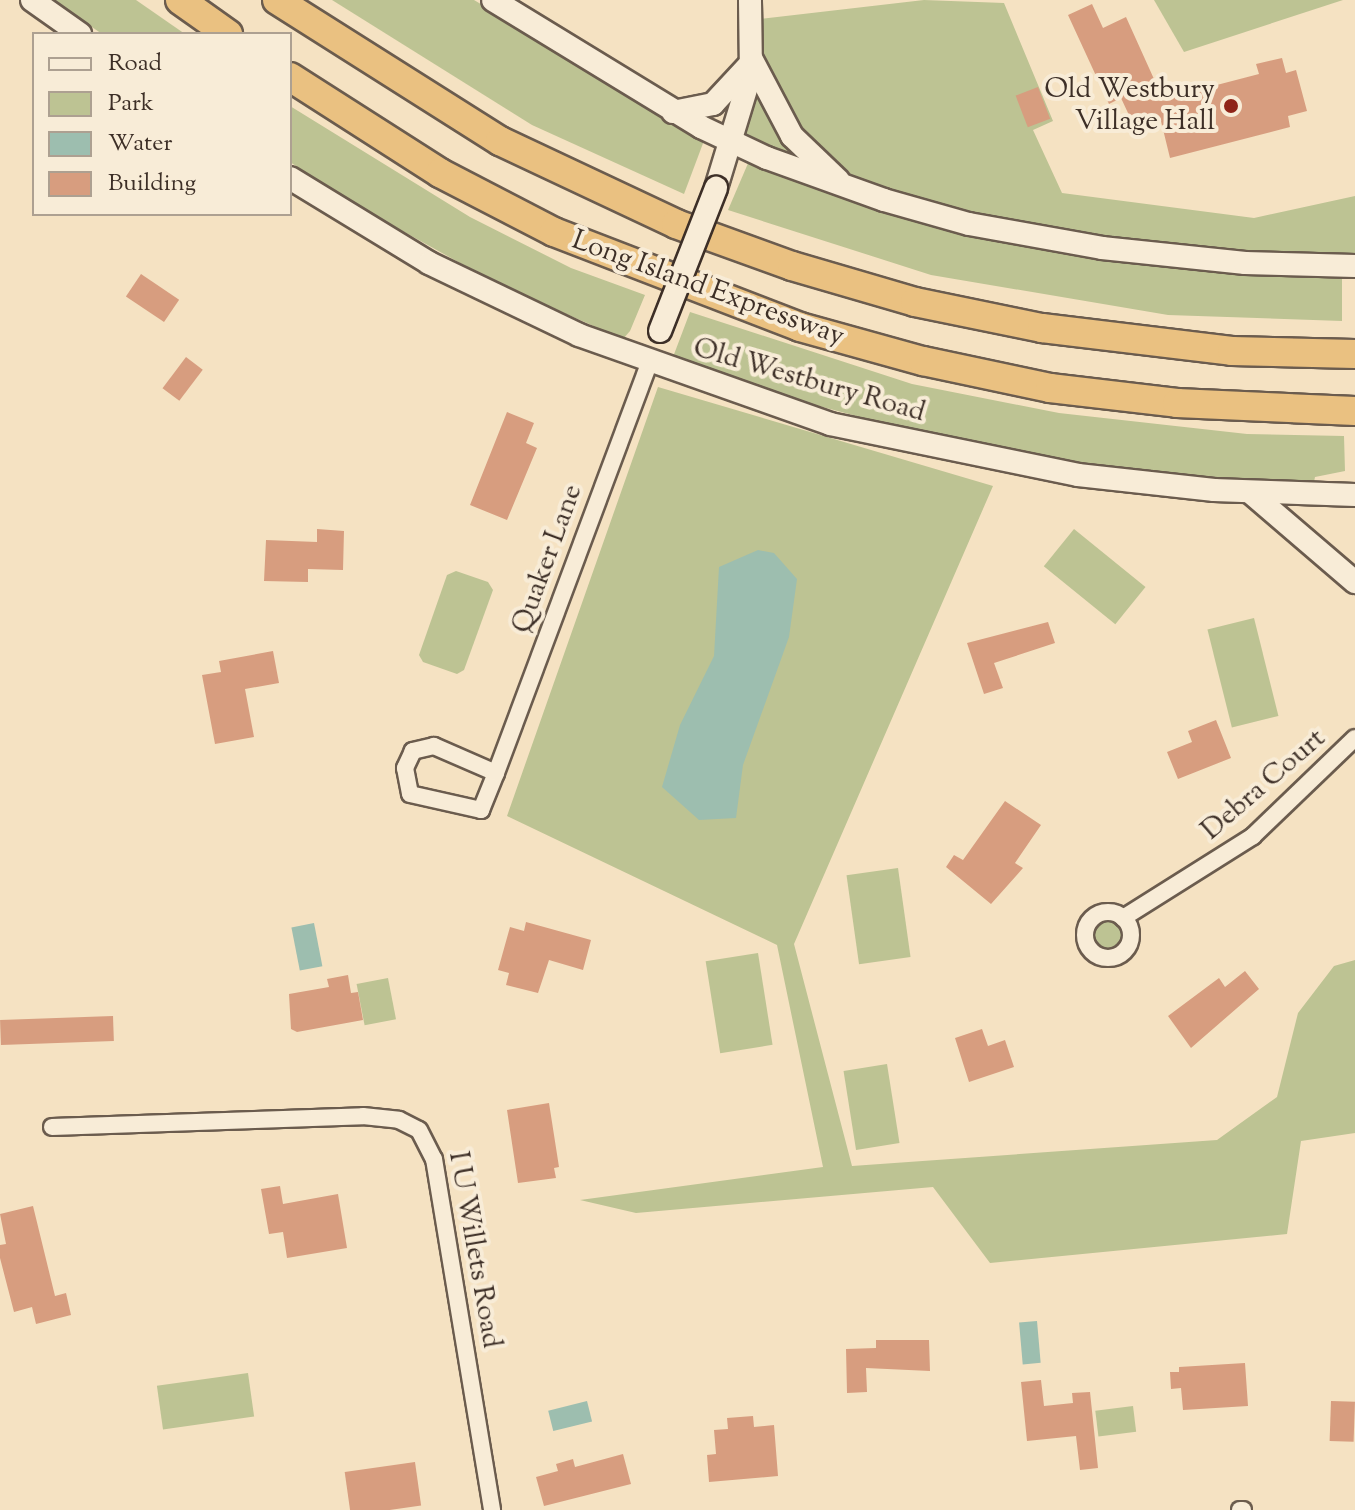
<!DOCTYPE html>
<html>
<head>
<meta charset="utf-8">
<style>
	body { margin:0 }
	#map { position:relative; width:1355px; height:1510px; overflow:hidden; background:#f5e2c2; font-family:"Sorts Mill Goudy",serif }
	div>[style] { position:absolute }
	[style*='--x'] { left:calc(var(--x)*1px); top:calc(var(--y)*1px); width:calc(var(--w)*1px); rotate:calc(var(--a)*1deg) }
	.green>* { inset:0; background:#bdc393; transform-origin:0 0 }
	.round { border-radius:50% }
	.water>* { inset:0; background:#9dbeaf; transform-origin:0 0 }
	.building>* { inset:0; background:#d79d7f; transform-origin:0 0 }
	.roads { filter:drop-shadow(2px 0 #6b5c4e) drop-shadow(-2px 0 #6b5c4e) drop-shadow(0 2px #6b5c4e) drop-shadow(0 -2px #6b5c4e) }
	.street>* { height:16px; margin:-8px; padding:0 8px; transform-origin:8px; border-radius:8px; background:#f8ecd7 }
	.street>.ring { margin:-8px; padding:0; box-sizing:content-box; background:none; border:16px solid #f8ecd7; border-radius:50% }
	.secondary>* { height:22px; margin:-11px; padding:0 11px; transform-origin:11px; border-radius:11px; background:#f8ecd7 }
	.highway>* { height:28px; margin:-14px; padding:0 14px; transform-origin:14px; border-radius:14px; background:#eac181 }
	.bridges { filter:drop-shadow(2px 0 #3d2f27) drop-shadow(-2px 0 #3d2f27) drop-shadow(0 2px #3d2f27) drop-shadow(0 -2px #3d2f27) }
	.secondary-bridge>* { height:22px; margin:-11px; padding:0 11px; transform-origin:11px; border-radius:11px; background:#f8ecd7 }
	.dots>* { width:22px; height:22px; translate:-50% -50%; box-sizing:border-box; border:4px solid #f8ecd7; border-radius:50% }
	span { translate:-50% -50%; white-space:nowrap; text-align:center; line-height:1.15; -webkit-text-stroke:8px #f8ecd7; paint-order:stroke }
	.poi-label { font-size:28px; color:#3d2f27 }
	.right { translate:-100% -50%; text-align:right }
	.street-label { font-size:28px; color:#3d2f27 }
	.legend { position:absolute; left:32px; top:32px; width:260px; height:184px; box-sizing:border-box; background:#f8ecd7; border:2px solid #ada091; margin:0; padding:10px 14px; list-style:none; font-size:24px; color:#3d2f27 }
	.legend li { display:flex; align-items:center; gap:16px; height:40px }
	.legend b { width:40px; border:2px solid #ada091 }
</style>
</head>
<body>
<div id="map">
	<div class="green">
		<div style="clip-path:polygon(53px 0,136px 0,185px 34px,102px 34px)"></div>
		<div style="clip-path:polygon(332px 0,474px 0,705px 138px,684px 194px,532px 125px)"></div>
		<div style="clip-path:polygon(924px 0,1004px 3px,1053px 121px,1033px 130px,1062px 193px,1254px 218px,1355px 196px,1355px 266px,1052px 240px,733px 143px,751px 20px)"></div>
		<div style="clip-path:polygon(1154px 0,1343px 0,1184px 52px)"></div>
		<div style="clip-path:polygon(290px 106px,470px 217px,571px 268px,645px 295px,630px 331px,623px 339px,496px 283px,354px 204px,290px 162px)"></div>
		<div style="clip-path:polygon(749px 161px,861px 204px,1017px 243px,1171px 266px,1342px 274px,1342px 321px,1168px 315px,931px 275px,728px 210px)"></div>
		<div style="clip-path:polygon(690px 312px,912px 384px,1059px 413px,1247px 434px,1344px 436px,1345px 471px,1315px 477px,1314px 482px,1233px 479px,1086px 463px,931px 436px,763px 391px,673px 357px)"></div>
		<div style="clip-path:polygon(658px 387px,993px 486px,794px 944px,852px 1166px,1217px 1140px,1277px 1097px,1298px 1013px,1334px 966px,1355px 960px,1355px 1133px,1301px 1141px,1287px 1234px,990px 1263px,933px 1187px,636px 1213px,580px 1200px,823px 1167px,777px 945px,507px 816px)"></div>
		<div style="left:1074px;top:529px;width:92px;height:48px;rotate:39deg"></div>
		<div style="clip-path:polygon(456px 571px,488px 582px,493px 590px,464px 670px,457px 674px,423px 662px,419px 655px,447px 575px)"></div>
		<div style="left:1254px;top:618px;width:101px;height:48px;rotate:76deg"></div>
		<div style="left:898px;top:868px;width:90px;height:52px;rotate:82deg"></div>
		<div class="round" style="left:1092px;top:920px;width:30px;height:30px"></div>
		<div style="left:758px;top:953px;width:93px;height:53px;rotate:81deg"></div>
		<div style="left:388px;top:978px;width:42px;height:32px;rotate:79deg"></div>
		<div style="left:887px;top:1064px;width:80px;height:44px;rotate:81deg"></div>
		<div style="left:248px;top:1373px;width:44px;height:92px;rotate:82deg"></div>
		<div style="left:1133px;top:1406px;width:26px;height:38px;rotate:83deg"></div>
	</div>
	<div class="water">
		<div style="clip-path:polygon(758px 550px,774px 553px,797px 579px,789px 637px,743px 765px,736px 818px,699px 820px,662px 787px,680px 725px,714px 656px,719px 567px)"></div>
		<div style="left:314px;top:923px;width:44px;height:23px;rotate:79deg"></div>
		<div style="left:1037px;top:1321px;width:42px;height:18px;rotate:85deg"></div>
		<div style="left:587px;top:1401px;width:21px;height:40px;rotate:76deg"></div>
	</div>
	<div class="building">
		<div style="clip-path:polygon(1092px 4px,1103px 28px,1126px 17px,1163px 99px,1259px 74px,1256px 64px,1282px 58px,1286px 73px,1296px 70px,1307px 111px,1288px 116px,1290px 127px,1170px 158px,1160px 117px,1135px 128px,1121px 98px,1109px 104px,1068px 15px)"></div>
		<div style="left:1038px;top:87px;width:34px;height:24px;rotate:69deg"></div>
		<div style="left:141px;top:274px;width:46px;height:27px;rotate:34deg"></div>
		<div style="left:186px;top:357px;width:21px;height:39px;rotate:37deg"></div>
		<div style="clip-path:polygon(507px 412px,534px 423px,526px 443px,537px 448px,507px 520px,470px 505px)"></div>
		<div style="clip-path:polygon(317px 529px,344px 531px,343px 570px,308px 569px,308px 582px,264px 581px,266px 540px,317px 542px)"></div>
		<div style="clip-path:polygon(1048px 622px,1055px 643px,994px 663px,1003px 688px,984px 694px,967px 643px)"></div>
		<div style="clip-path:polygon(273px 651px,279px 683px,245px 689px,254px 737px,215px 744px,202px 675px,221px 672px,219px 661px)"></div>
		<div style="clip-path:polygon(1216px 720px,1231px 758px,1178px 779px,1167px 752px,1192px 742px,1188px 731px)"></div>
		<div style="clip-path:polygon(1005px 801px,1041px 825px,1015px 863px,1023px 868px,991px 904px,946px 867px,954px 855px,963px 860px)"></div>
		<div style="clip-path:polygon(526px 922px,591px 940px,583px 970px,549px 960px,538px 993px,506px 985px,509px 973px,498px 970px,510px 927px,524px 931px)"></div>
		<div style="clip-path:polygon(1245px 971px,1259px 989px,1191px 1048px,1168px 1016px,1219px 978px,1225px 987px)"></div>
		<div style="clip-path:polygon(348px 975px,351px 993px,358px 992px,363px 1020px,297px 1032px,291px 1029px,289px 994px,329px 987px,327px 979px)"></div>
		<div style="left:113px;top:1016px;width:25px;height:113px;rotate:88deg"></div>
		<div style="clip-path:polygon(982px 1029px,988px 1046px,1005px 1040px,1014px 1067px,969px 1082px,955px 1038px)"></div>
		<div style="clip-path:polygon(549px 1103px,559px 1167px,554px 1168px,556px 1178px,518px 1183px,507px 1110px)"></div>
		<div style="clip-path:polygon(280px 1186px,283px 1204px,338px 1194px,347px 1248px,287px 1258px,283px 1232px,269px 1234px,261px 1189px)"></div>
		<div style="clip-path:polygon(33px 1206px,55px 1296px,66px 1293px,71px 1315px,36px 1324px,32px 1307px,14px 1312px,0 1258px,0 1245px,6px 1244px,0 1214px)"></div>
		<div style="clip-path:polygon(876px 1340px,929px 1340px,930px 1371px,866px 1368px,867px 1392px,847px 1393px,846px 1349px,876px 1348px)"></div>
		<div style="clip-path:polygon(1245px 1363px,1248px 1406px,1183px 1410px,1181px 1388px,1171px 1389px,1170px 1372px,1179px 1372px,1179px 1367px)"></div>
		<div style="clip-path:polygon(1041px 1380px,1044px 1406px,1073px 1403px,1072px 1393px,1090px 1392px,1098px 1468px,1080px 1470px,1076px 1436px,1027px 1441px,1021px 1382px)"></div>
		<div style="left:1331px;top:1401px;width:24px;height:40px;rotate:2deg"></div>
		<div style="clip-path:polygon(753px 1416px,754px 1427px,774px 1425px,778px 1476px,709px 1482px,707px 1455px,716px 1454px,714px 1430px,728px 1429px,727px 1418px)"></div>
		<div style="clip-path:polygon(623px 1454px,631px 1484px,544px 1506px,536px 1477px,558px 1471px,556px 1464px,573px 1459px,575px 1467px)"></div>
		<div style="left:415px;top:1462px;width:44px;height:71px;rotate:82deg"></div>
	</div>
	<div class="roads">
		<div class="street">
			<div style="--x:496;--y:773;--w:68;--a:-156.5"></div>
			<div style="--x:434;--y:746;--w:22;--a:167"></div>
			<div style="--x:413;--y:751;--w:19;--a:115"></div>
			<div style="--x:405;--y:768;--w:26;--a:79"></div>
			<div style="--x:410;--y:794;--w:73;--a:12.7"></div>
			<div style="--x:481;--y:810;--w:40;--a:-68"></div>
			<div style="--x:496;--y:773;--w:438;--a:-69.5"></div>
			<div class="ring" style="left:1085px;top:912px;width:30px;height:30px"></div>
			<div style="--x:1123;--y:918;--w:154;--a:-32.2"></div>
			<div style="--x:1253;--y:836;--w:141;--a:-43.9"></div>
			<div style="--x:52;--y:1127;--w:311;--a:-2"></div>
			<div style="--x:363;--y:1116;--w:36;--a:6"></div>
			<div style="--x:399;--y:1120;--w:22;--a:27"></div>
			<div style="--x:419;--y:1130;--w:33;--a:63"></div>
			<div style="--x:434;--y:1159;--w:356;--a:80.6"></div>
			<div style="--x:1240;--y:1510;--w:3;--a:0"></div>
		</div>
		<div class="secondary">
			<div style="--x:32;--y:0;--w:59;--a:35.3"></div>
			<div style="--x:493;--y:0;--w:244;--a:31.4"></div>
			<div style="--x:701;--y:127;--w:73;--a:25.2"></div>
			<div style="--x:767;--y:158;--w:124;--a:19.7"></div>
			<div style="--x:884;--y:200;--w:88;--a:15.8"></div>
			<div style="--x:969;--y:224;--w:135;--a:10.2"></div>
			<div style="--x:1102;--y:248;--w:144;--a:6"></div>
			<div style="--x:1245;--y:263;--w:110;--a:1.6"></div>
			<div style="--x:752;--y:60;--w:86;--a:62.2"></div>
			<div style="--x:792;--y:136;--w:64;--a:43.7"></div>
			<div style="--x:673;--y:112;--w:41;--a:-11.3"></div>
			<div style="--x:713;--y:104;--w:54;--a:-47.2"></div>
			<div style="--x:290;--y:178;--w:163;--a:31.4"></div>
			<div style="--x:429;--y:263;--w:166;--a:25.6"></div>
			<div style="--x:579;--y:335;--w:266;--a:19.5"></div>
			<div style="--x:830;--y:424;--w:253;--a:11.6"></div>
			<div style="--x:1078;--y:475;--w:137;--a:6.3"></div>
			<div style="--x:1214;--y:490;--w:141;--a:2"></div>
			<div style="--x:716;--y:188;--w:120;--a:-73.1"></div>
			<div style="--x:751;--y:73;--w:73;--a:-90.8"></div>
			<div style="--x:1251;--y:493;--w:137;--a:40.6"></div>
		</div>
		<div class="highway">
			<div style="--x:180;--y:0;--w:59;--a:35.3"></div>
			<div style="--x:277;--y:0;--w:264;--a:32.3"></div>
			<div style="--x:500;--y:141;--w:195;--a:25.2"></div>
			<div style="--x:676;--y:224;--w:123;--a:19.9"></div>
			<div style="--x:792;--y:266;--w:128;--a:16.3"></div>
			<div style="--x:915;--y:302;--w:130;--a:11.6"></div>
			<div style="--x:1042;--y:328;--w:191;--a:6.9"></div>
			<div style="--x:1232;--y:351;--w:123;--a:1.4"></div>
			<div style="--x:290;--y:77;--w:178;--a:32.6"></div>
			<div style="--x:440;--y:173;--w:128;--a:27.4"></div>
			<div style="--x:554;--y:232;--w:264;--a:21.1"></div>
			<div style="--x:800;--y:327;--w:128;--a:15.5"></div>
			<div style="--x:923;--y:361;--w:130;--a:12"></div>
			<div style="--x:1050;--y:388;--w:128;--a:6.7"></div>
			<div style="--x:1177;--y:403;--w:178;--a:2.6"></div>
		</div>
	</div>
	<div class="bridges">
		<div class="secondary-bridge">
			<div style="--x:660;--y:331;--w:154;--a:-68.6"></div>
		</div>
	</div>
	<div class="dots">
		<div style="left:1231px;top:106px;background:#8f2418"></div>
	</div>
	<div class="poi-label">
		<span class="right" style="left:1215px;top:106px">Old Westbury<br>Village Hall</span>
	</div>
	<div class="street-label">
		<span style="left:708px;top:289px;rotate:20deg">Long Island Expressway</span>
		<span style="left:809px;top:381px;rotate:16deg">Old Westbury Road</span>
		<span style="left:548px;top:559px;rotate:-70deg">Quaker Lane</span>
		<span style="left:1264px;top:785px;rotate:-41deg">Debra Court</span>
		<span style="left:474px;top:1250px;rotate:80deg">I U Willets Road</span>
	</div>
	<ul class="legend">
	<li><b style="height:10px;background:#f8ecd7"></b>Road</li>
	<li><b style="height:22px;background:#bdc393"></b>Park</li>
	<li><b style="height:22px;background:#9dbeaf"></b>Water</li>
	<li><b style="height:22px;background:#d79d7f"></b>Building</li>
	</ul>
</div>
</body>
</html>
